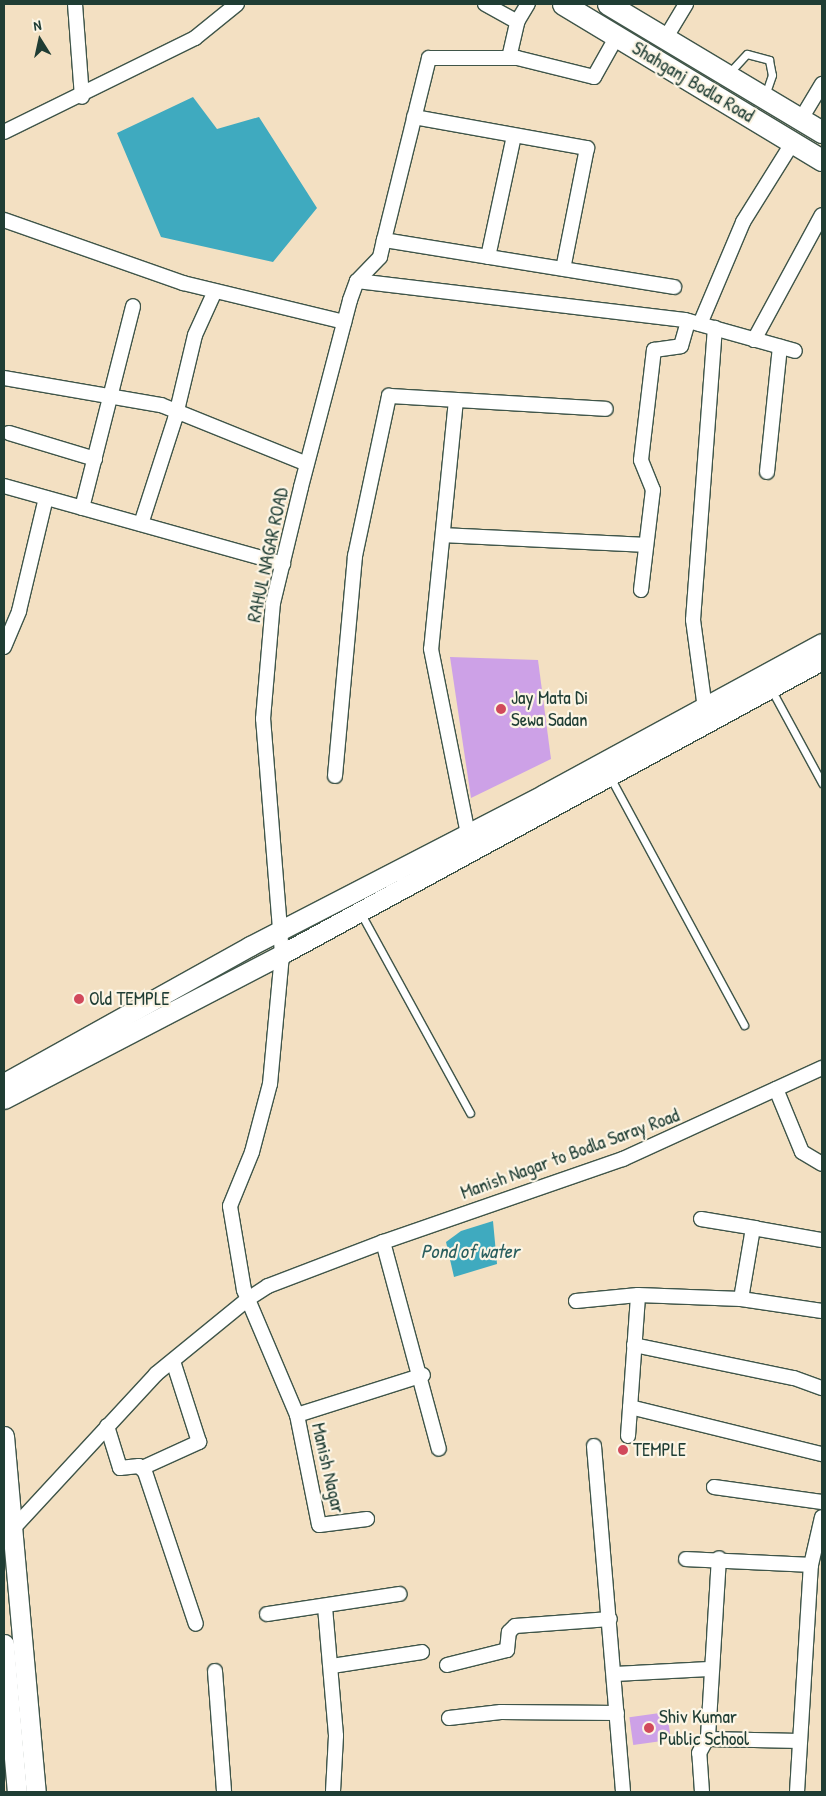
<!DOCTYPE html>
<html>
<head>
<meta charset="utf-8">
<style>
	body { margin:0 }
	#map { position:relative; width:826px; height:1796px; overflow:hidden; background:#f3e0c2; font-family:"Patrick Hand",sans-serif }
	div>[style] { position:absolute }
	[style*='--x'] { left:calc(var(--x)*1px); top:calc(var(--y)*1px); width:calc(var(--w)*1px); rotate:calc(var(--a)*1deg) }
	.water>* { inset:0; background:#3faabf }
	.building>* { inset:0; background:#cda1e7; transform-origin:0 0 }
	.roads { filter:drop-shadow(1px 0 #3f5549) drop-shadow(-1px 0 #3f5549) drop-shadow(0 1px #3f5549) drop-shadow(0 -1px #3f5549) }
	.lane>* { height:7px; margin:-3.5px; padding:0 3.5px; transform-origin:3.5px; border-radius:3.5px; background:#fff }
	.street>* { height:14px; margin:-7px; padding:0 7px; transform-origin:7px; border-radius:7px; background:#fff }
	.secondary>* { height:19px; margin:-9.5px; padding:0 9.5px; transform-origin:9.5px; border-radius:9.5px; background:#fff }
	.primary>* { height:21px; margin:-10.5px; padding:0 10.5px; transform-origin:10.5px; border-radius:10.5px; background:#fff }
	.dots>* { width:14px; height:14px; translate:-50% -50%; box-sizing:border-box; border:2px solid #fcf5e5; border-radius:50% }
	span { translate:-50% -50%; white-space:nowrap; text-align:center; line-height:1.15; -webkit-text-stroke:4.5px #fcf5e5; paint-order:stroke }
	.street-label { font-size:19px; color:#1f3d34 }
	.poi-label { font-size:19px; color:#1f3d34 }
	.left { translate:0 -50%; text-align:left }
	.water-label { font-size:20px; color:#295e5e; font-style:italic }
	.frame { position:absolute; inset:0; border:5px solid #1f3d34; pointer-events:none }
	.north { position:absolute; left:15px; top:15px; width:50px; height:50px; -webkit-text-stroke:4px #fcf5e5; paint-order:stroke; rotate:350deg; font-size:14px; font-weight:700; line-height:20px; text-align:center; color:#1f3d34 }
	.north::after { content:''; display:block; margin:auto; width:18px; height:22px; background:#1f3d34; clip-path:polygon(50% 0,100% 100%,50% 72%,0 100%) }
</style>
</head>
<body>
<div id="map">
	<div class="water">
		<div style="clip-path:polygon(193px 97px,217px 129px,259px 117px,317px 208px,273px 262px,161px 237px,117px 133px)"></div>
		<div style="clip-path:polygon(493px 1221px,497px 1264px,454px 1277px,446px 1242px,461px 1231px)"></div>
	</div>
	<div class="building">
		<div style="clip-path:polygon(450px 657px,538px 660px,551px 759px,471px 798px)"></div>
		<div style="left:667px;top:1712px;width:28px;height:38px;rotate:82deg"></div>
	</div>
	<div class="roads">
		<div class="lane">
			<div style="--x:729;--y:73;--w:26;--a:-47"></div>
			<div style="--x:747;--y:54;--w:23;--a:15"></div>
			<div style="--x:769;--y:60;--w:15;--a:79"></div>
			<div style="--x:772;--y:75;--w:21;--a:109"></div>
			<div style="--x:771;--y:689;--w:107;--a:61.5"></div>
			<div style="--x:610;--y:777;--w:282;--a:61.6"></div>
			<div style="--x:360;--y:912;--w:229;--a:61.3"></div>
		</div>
		<div class="street">
			<div style="--x:75;--y:4;--w:93;--a:85.7"></div>
			<div style="--x:485;--y:4;--w:37;--a:29"></div>
			<div style="--x:617;--y:36;--w:47;--a:119.3"></div>
			<div style="--x:594;--y:77;--w:79;--a:-166.1"></div>
			<div style="--x:517;--y:58;--w:88;--a:180"></div>
			<div style="--x:429;--y:58;--w:187;--a:103.9"></div>
			<div style="--x:384;--y:240;--w:294;--a:9.2"></div>
			<div style="--x:665;--y:39;--w:41;--a:-59"></div>
			<div style="--x:509;--y:58;--w:37;--a:-77"></div>
			<div style="--x:517;--y:22;--w:21;--a:-59"></div>
			<div style="--x:414;--y:117;--w:176;--a:10.2"></div>
			<div style="--x:587;--y:148;--w:123;--a:101.2"></div>
			<div style="--x:801;--y:119;--w:41;--a:-59"></div>
			<div style="--x:4;--y:132;--w:213;--a:-26.2"></div>
			<div style="--x:195;--y:38;--w:54;--a:-39"></div>
			<div style="--x:4;--y:220;--w:190;--a:19.4"></div>
			<div style="--x:183;--y:283;--w:166;--a:13.6"></div>
			<div style="--x:488;--y:257;--w:124;--a:-77.9"></div>
			<div style="--x:357;--y:281;--w:330;--a:6.8"></div>
			<div style="--x:685;--y:320;--w:114;--a:15.7"></div>
			<div style="--x:700;--y:324;--w:111;--a:-67.1"></div>
			<div style="--x:743;--y:222;--w:94;--a:-58"></div>
			<div style="--x:754;--y:340;--w:142;--a:-61.5"></div>
			<div style="--x:4;--y:378;--w:159;--a:9.8"></div>
			<div style="--x:161;--y:405;--w:157;--a:22"></div>
			<div style="--x:456;--y:400;--w:250;--a:95.7"></div>
			<div style="--x:431;--y:649;--w:189;--a:78.7"></div>
			<div style="--x:9;--y:433;--w:90;--a:16.8"></div>
			<div style="--x:767;--y:472;--w:126;--a:-84.1"></div>
			<div style="--x:4;--y:486;--w:290;--a:15.6"></div>
			<div style="--x:82;--y:508;--w:208;--a:-75.8"></div>
			<div style="--x:141;--y:524;--w:110;--a:-72.1"></div>
			<div style="--x:175;--y:419;--w:86;--a:-76.6"></div>
			<div style="--x:195;--y:335;--w:48;--a:-65.6"></div>
			<div style="--x:443;--y:535;--w:203;--a:2.8"></div>
			<div style="--x:641;--y:590;--w:101;--a:-83.2"></div>
			<div style="--x:653;--y:490;--w:32;--a:-112"></div>
			<div style="--x:641;--y:460;--w:111;--a:-83.3"></div>
			<div style="--x:654;--y:350;--w:27;--a:-8"></div>
			<div style="--x:681;--y:346;--w:26;--a:-74"></div>
			<div style="--x:4;--y:647;--w:39;--a:-67"></div>
			<div style="--x:19;--y:611;--w:116;--a:-76.6"></div>
			<div style="--x:706;--y:716;--w:97;--a:-97.7"></div>
			<div style="--x:693;--y:620;--w:293;--a:-85.7"></div>
			<div style="--x:335;--y:776;--w:221;--a:-84.8"></div>
			<div style="--x:355;--y:556;--w:164;--a:-78"></div>
			<div style="--x:389;--y:396;--w:217;--a:3.4"></div>
			<div style="--x:776;--y:1089;--w:68;--a:67.6"></div>
			<div style="--x:802;--y:1152;--w:23;--a:31"></div>
			<div style="--x:701;--y:1219;--w:56;--a:9.3"></div>
			<div style="--x:383;--y:1242;--w:254;--a:-19.1"></div>
			<div style="--x:623;--y:1159;--w:219;--a:-24.6"></div>
			<div style="--x:741;--y:1299;--w:72;--a:-80.4"></div>
			<div style="--x:753;--y:1228;--w:70;--a:9.9"></div>
			<div style="--x:576;--y:1301;--w:62;--a:-5.5"></div>
			<div style="--x:638;--y:1295;--w:103;--a:2.2"></div>
			<div style="--x:741;--y:1299;--w:82;--a:8.4"></div>
			<div style="--x:634;--y:1345;--w:163;--a:11.7"></div>
			<div style="--x:794;--y:1378;--w:30;--a:20"></div>
			<div style="--x:630;--y:1407;--w:198;--a:13.8"></div>
			<div style="--x:297;--y:1415;--w:136;--a:-113"></div>
			<div style="--x:244;--y:1290;--w:85;--a:-99.5"></div>
			<div style="--x:230;--y:1206;--w:58;--a:-67.8"></div>
			<div style="--x:252;--y:1152;--w:70;--a:-75.2"></div>
			<div style="--x:270;--y:1084;--w:131;--a:-84.7"></div>
			<div style="--x:282;--y:954;--w:236;--a:-94.6"></div>
			<div style="--x:263;--y:719;--w:116;--a:-85.1"></div>
			<div style="--x:273;--y:603;--w:119;--a:-76.4"></div>
			<div style="--x:301;--y:487;--w:193;--a:-75.3"></div>
			<div style="--x:350;--y:300;--w:20;--a:-70"></div>
			<div style="--x:357;--y:281;--w:33;--a:-46"></div>
			<div style="--x:380;--y:257;--w:17;--a:-77"></div>
			<div style="--x:107;--y:1426;--w:44;--a:72.8"></div>
			<div style="--x:120;--y:1468;--w:19;--a:-6"></div>
			<div style="--x:139;--y:1466;--w:8;--a:45"></div>
			<div style="--x:145;--y:1472;--w:160;--a:71.5"></div>
			<div style="--x:628;--y:1436;--w:141;--a:-85.9"></div>
			<div style="--x:594;--y:1446;--w:347;--a:85.2"></div>
			<div style="--x:142;--y:1468;--w:63;--a:-24.5"></div>
			<div style="--x:199;--y:1442;--w:85;--a:-107.8"></div>
			<div style="--x:714;--y:1487;--w:109;--a:7.9"></div>
			<div style="--x:367;--y:1519;--w:48;--a:172.9"></div>
			<div style="--x:319;--y:1525;--w:112;--a:-101.3"></div>
			<div style="--x:297;--y:1415;--w:132;--a:-17.6"></div>
			<div style="--x:9;--y:1533;--w:217;--a:-47.2"></div>
			<div style="--x:156;--y:1374;--w:119;--a:-39.2"></div>
			<div style="--x:248;--y:1299;--w:24;--a:-33"></div>
			<div style="--x:268;--y:1286;--w:123;--a:-20.9"></div>
			<div style="--x:383;--y:1242;--w:214;--a:74.9"></div>
			<div style="--x:686;--y:1559;--w:125;--a:2.7"></div>
			<div style="--x:325;--y:1607;--w:129;--a:85.1"></div>
			<div style="--x:336;--y:1736;--w:56;--a:93.1"></div>
			<div style="--x:267;--y:1614;--w:134;--a:-8.6"></div>
			<div style="--x:447;--y:1665;--w:62;--a:-14"></div>
			<div style="--x:507;--y:1650;--w:18;--a:-84"></div>
			<div style="--x:509;--y:1632;--w:8;--a:-45"></div>
			<div style="--x:515;--y:1626;--w:95;--a:-4.2"></div>
			<div style="--x:332;--y:1666;--w:91;--a:-8.8"></div>
			<div style="--x:215;--y:1671;--w:121;--a:85.7"></div>
			<div style="--x:615;--y:1674;--w:94;--a:-3"></div>
			<div style="--x:449;--y:1718;--w:52;--a:-6.6"></div>
			<div style="--x:501;--y:1712;--w:116;--a:0.5"></div>
			<div style="--x:708;--y:1739;--w:92;--a:1.2"></div>
			<div style="--x:702;--y:1792;--w:39;--a:-94"></div>
			<div style="--x:699;--y:1753;--w:18;--a:-61"></div>
			<div style="--x:708;--y:1737;--w:179;--a:-86.5"></div>
			<div style="--x:797;--y:1792;--w:227;--a:-86.5"></div>
			<div style="--x:811;--y:1565;--w:49;--a:-77.1"></div>
		</div>
		<div class="secondary">
			<div style="--x:4;--y:1083;--w:282;--a:-29.1"></div>
			<div style="--x:250;--y:946;--w:331;--a:-27.3"></div>
			<div style="--x:544;--y:794;--w:316;--a:-28.5"></div>
			<div style="--x:4;--y:1099;--w:314;--a:-27.5"></div>
			<div style="--x:282;--y:954;--w:615;--a:-28.57"></div>
			<div style="--x:4;--y:1436;--w:357;--a:84.9"></div>
			<div style="--x:4;--y:1644;--w:149;--a:85"></div>
		</div>
		<div class="primary">
			<div style="--x:563;--y:4;--w:302;--a:31.1"></div>
			<div style="--x:608;--y:4;--w:249;--a:30.9"></div>
		</div>
	</div>
	<div class="dots">
		<div style="left:501px;top:709px;background:#d1495b"></div>
		<div style="left:79px;top:999px;background:#d1495b"></div>
		<div style="left:623px;top:1450px;background:#d1495b"></div>
		<div style="left:649px;top:1728px;background:#d1495b"></div>
	</div>
	<div class="street-label">
		<span style="left:693px;top:82px;rotate:31deg">Shahganj Bodla Road</span>
		<span style="left:268px;top:555px;rotate:-78deg">RAHUL NAGAR ROAD</span>
		<span style="left:570px;top:1154px;rotate:-20deg">Manish Nagar to Bodla Saray Road</span>
		<span style="left:328px;top:1468px;rotate:77deg">Manish Nagar</span>
	</div>
	<div class="poi-label">
		<span class="left" style="left:511px;top:709px">Jay Mata Di<br>Sewa Sadan</span>
		<span class="left" style="left:89px;top:999px">Old TEMPLE</span>
		<span class="left" style="left:633px;top:1450px">TEMPLE</span>
		<span class="left" style="left:659px;top:1728px">Shiv Kumar<br>Public School</span>
	</div>
	<div class="water-label">
		<span style="left:470px;top:1250px">Pond of water</span>
	</div>
	<div class="frame"></div>
	<div class="north">N</div>
</div>
</body>
</html>
